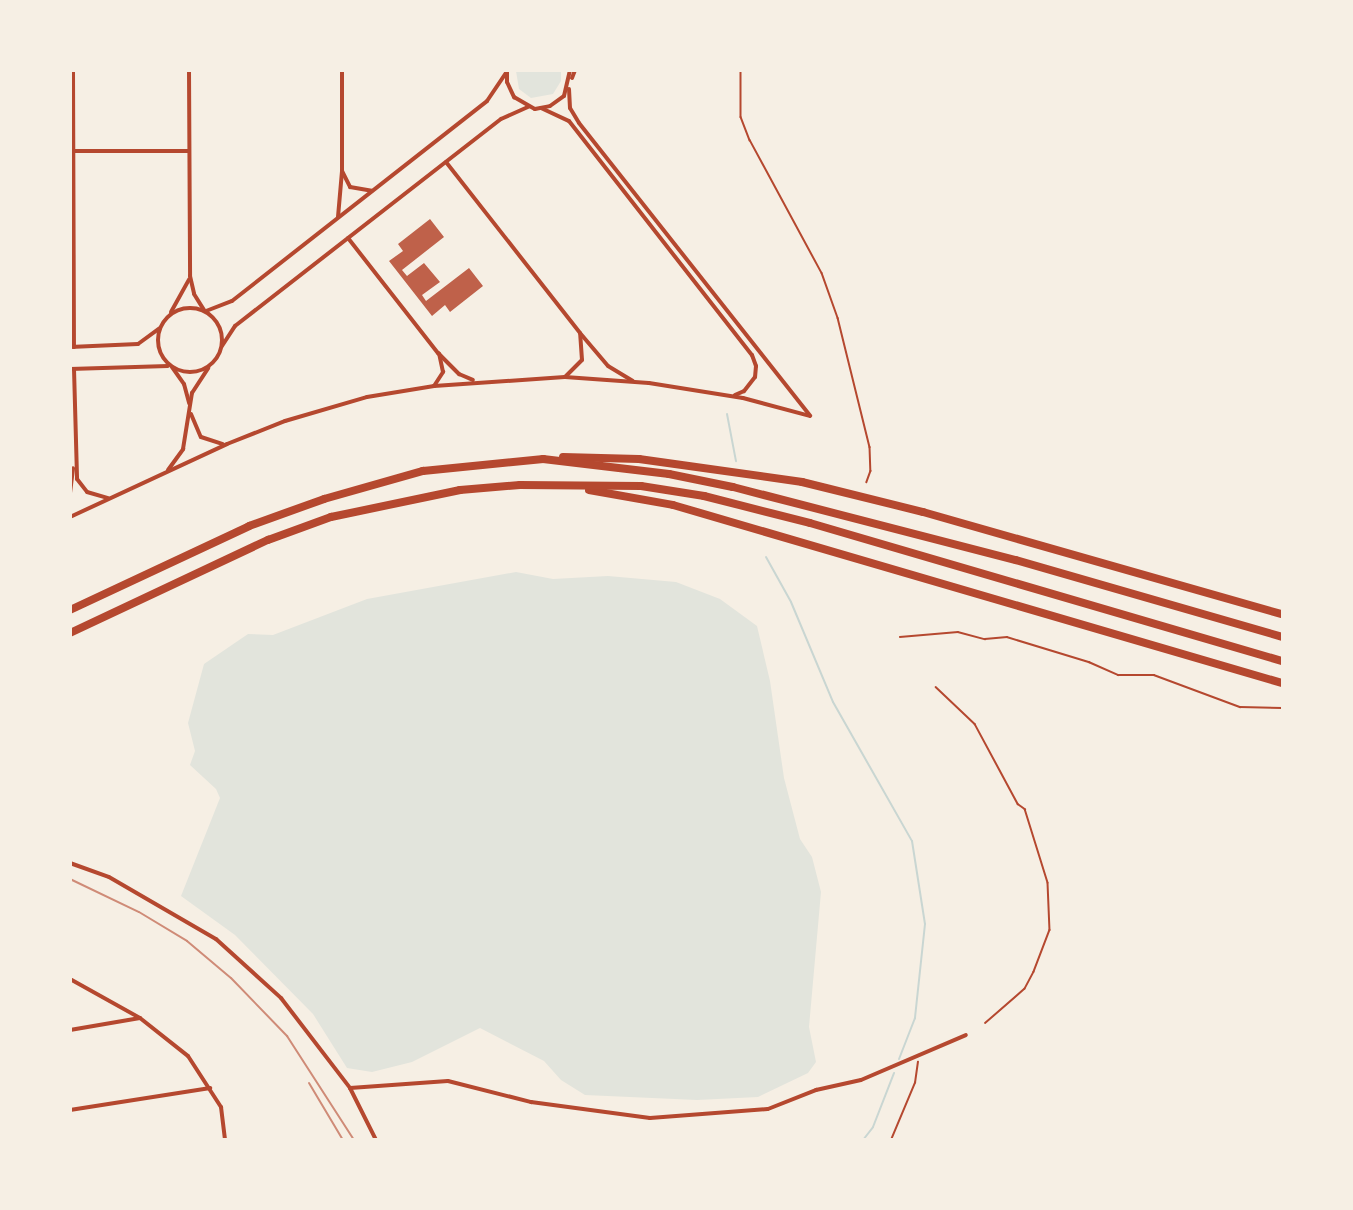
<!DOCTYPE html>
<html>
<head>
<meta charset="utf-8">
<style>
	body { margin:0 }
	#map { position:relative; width:1353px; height:1210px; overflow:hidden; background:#f6efe4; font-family:Poppins,sans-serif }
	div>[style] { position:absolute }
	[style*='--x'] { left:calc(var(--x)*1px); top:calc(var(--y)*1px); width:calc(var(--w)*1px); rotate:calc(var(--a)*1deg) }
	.green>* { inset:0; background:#e2e4dc }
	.stream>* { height:2px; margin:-1px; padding:0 1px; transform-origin:1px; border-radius:1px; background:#c9d6d2 }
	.building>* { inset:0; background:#bf614a }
	.path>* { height:1.5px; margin:-0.75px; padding:0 0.75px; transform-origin:0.75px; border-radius:0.75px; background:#b5482f }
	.minor>* { height:4px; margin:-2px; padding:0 2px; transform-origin:2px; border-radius:2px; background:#b5482f }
	.minor>.ring { margin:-2px; padding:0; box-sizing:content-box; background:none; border:4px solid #b5482f; border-radius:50% }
	.motorway>* { height:8px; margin:-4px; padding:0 4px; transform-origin:4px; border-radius:4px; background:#b5482f }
	.rail>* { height:2px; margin:-1px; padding:0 1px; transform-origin:1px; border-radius:1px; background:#cf8b77 }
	span { translate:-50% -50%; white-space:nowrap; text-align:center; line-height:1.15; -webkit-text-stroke:4.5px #f6efe4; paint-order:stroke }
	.frame { position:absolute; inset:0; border:72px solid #f6efe4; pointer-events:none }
</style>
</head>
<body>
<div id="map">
	<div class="green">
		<div style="clip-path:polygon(516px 71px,561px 71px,561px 81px,553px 94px,531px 98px,519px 89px)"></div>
		<div style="clip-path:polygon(516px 572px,553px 579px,608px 576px,676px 582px,720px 599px,757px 626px,770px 681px,784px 778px,800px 839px,812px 857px,821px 892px,809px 1027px,816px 1062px,808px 1073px,758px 1097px,697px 1100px,585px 1095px,561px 1080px,544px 1061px,480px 1028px,412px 1062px,372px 1072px,347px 1068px,313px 1014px,235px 935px,181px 896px,220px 798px,216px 789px,190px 765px,195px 751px,188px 723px,204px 664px,248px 634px,273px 635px,367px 599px)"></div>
	</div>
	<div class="stream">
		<div style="--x:727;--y:414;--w:48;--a:79.2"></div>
		<div style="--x:766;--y:557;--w:51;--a:60.9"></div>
		<div style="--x:791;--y:602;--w:108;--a:67.2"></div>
		<div style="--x:833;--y:702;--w:160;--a:60.4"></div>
		<div style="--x:912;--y:841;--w:84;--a:81.1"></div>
		<div style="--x:925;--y:924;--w:95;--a:96.1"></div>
		<div style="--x:915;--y:1018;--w:44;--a:111.3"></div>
		<div style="--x:863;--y:1140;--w:16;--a:-52"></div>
		<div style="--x:873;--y:1127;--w:58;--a:-68.7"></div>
	</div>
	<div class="building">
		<div style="clip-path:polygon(430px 219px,444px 237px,402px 270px,407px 276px,424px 263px,440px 282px,422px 295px,426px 301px,469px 268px,483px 286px,450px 312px,445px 305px,432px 316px,389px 261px,403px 251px,398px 244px)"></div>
	</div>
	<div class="path">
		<div style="--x:741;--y:70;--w:47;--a:90"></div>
		<div style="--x:741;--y:117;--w:25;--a:69"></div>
		<div style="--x:750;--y:140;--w:151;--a:61.6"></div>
		<div style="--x:822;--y:273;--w:48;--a:70.4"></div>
		<div style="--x:838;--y:318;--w:133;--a:76.1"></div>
		<div style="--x:870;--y:447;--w:24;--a:88"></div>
		<div style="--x:871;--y:471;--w:12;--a:110"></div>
		<div style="--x:900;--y:637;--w:58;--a:-4.9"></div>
		<div style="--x:958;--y:632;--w:28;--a:15"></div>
		<div style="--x:985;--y:639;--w:22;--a:-5"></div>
		<div style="--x:1007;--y:637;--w:86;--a:17"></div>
		<div style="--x:1089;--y:662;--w:32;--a:24"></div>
		<div style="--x:1118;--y:675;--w:36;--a:0"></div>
		<div style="--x:1154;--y:675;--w:92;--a:20.4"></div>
		<div style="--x:1240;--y:707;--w:42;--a:1.4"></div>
		<div style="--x:936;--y:687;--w:54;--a:43.5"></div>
		<div style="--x:975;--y:724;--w:91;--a:61.7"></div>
		<div style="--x:1018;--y:804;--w:9;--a:36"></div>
		<div style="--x:1025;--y:809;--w:77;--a:72.7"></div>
		<div style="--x:1048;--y:883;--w:47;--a:87.6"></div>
		<div style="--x:1050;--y:930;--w:45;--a:110.9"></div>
		<div style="--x:1034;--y:972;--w:19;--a:118"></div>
		<div style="--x:1025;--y:989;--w:52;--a:138.9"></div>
		<div style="--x:891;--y:1140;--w:62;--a:-67.2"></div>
		<div style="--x:915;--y:1083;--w:21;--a:-82"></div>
	</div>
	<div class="minor">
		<div style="--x:73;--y:70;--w:277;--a:89.8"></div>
		<div style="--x:189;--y:70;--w:206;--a:89.7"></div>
		<div style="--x:190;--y:276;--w:18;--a:77"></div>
		<div style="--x:194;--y:294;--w:19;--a:58"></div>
		<div style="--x:342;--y:70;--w:101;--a:90"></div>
		<div style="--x:342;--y:171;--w:18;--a:63"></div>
		<div style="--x:350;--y:187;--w:22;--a:10"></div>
		<div style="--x:507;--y:70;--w:12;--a:90"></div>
		<div style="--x:507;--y:82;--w:17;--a:65"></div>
		<div style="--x:514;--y:97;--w:24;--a:30"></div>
		<div style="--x:535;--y:109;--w:15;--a:-11"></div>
		<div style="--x:550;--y:106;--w:17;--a:-36"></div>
		<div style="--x:564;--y:96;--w:27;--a:-77"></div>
		<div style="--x:572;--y:78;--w:9;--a:-69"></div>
		<div style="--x:569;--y:89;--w:19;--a:87"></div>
		<div style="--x:570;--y:108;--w:17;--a:59"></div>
		<div style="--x:579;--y:123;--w:373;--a:51.7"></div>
		<div style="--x:541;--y:108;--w:31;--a:25"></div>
		<div style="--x:569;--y:121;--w:297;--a:52"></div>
		<div style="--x:752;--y:355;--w:12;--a:70"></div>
		<div style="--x:756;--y:366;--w:11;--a:95"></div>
		<div style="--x:755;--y:377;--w:18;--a:128"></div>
		<div style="--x:744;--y:391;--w:10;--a:156"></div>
		<div style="--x:70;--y:151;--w:119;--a:0"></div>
		<div style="--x:446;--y:162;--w:217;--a:51.9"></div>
		<div style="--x:580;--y:333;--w:43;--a:49.7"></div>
		<div style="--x:608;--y:366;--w:29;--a:31"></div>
		<div style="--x:338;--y:217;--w:46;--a:-85"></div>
		<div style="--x:348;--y:238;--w:146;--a:52"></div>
		<div style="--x:438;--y:353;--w:30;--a:45"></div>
		<div style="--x:459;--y:374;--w:15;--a:23"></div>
		<div class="ring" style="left:158px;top:308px;width:60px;height:60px"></div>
		<div style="--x:206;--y:311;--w:28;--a:-21"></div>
		<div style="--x:232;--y:301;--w:324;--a:-38.1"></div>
		<div style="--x:487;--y:101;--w:34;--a:-56"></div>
		<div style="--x:171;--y:312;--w:37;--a:-61"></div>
		<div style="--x:222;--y:346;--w:24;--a:-57"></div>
		<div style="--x:235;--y:326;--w:337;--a:-37.9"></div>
		<div style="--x:501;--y:119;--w:30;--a:-24"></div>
		<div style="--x:70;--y:347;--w:68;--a:-2.5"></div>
		<div style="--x:138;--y:344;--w:26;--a:-36"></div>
		<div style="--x:172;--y:367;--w:21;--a:55"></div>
		<div style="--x:184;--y:384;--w:20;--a:75"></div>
		<div style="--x:70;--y:369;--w:98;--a:-1.8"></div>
		<div style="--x:74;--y:369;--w:110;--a:88.4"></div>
		<div style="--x:77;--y:479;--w:16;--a:52"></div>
		<div style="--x:87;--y:492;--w:22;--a:16"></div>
		<div style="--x:565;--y:377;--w:24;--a:-45"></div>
		<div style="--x:582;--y:360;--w:26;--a:-94"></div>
		<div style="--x:434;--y:386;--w:17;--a:-57"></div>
		<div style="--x:443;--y:372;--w:19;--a:-102"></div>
		<div style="--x:191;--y:414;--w:25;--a:67"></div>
		<div style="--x:201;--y:437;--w:23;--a:18"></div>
		<div style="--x:168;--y:470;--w:26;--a:-54"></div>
		<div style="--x:183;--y:449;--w:57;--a:-80.9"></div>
		<div style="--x:192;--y:393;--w:30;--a:-57"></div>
		<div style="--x:70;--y:493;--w:25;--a:-83"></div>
		<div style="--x:70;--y:517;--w:173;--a:-24.9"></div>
		<div style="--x:227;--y:444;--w:62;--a:-21.6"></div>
		<div style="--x:285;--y:421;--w:85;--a:-16.3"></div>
		<div style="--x:367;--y:397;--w:68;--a:-9.3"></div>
		<div style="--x:434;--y:386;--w:131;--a:-3.9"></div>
		<div style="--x:565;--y:377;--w:84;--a:4.1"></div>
		<div style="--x:649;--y:383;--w:95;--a:9.1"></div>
		<div style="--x:743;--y:398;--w:69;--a:15"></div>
		<div style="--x:70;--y:863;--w:41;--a:19.7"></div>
		<div style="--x:109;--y:877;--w:124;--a:30.1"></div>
		<div style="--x:216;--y:939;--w:88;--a:42.2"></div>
		<div style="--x:281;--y:998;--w:113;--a:52.5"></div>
		<div style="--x:350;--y:1088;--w:58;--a:63.4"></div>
		<div style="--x:70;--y:979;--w:80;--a:29.1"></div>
		<div style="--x:140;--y:1018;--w:61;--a:38.4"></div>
		<div style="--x:188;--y:1056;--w:61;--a:57.1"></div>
		<div style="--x:221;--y:1107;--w:33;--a:83"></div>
		<div style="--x:70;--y:1030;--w:71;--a:-9.7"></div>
		<div style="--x:350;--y:1088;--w:98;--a:-4.1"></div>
		<div style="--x:448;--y:1081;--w:86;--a:14.2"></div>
		<div style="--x:531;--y:1102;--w:120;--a:7.7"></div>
		<div style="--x:650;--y:1118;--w:118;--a:-4.4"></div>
		<div style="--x:768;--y:1109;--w:52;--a:-21.6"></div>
		<div style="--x:816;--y:1090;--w:46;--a:-12.5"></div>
		<div style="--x:861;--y:1080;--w:114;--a:-23.2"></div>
		<div style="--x:70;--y:1110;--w:142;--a:-8.9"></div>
	</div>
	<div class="motorway">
		<div style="--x:563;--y:457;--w:76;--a:1.5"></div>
		<div style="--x:639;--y:459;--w:165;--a:8"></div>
		<div style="--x:802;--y:482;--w:125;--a:13.9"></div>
		<div style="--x:923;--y:512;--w:373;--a:15.9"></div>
		<div style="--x:589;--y:490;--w:85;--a:10.1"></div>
		<div style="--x:673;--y:505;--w:634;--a:16.29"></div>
		<div style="--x:70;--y:610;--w:198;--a:-25.1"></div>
		<div style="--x:249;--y:526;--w:80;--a:-19.8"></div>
		<div style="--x:324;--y:499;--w:103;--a:-15.8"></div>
		<div style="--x:423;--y:471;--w:121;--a:-5.7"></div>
		<div style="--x:543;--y:459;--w:127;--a:6.8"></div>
		<div style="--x:669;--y:474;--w:65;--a:11.5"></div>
		<div style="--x:733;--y:487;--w:292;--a:14.5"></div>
		<div style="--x:1016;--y:560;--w:277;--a:16.1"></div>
		<div style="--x:70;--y:633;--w:219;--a:-25.2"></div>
		<div style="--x:268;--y:540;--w:67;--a:-20.1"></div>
		<div style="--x:331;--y:517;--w:132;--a:-11.8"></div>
		<div style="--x:460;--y:490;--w:60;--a:-4.8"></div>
		<div style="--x:520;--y:485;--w:121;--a:0.5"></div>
		<div style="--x:641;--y:486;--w:64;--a:9"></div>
		<div style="--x:704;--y:496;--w:109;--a:14.3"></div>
		<div style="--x:810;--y:523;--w:492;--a:16.3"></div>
	</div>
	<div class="rail">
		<div style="--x:70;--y:879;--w:76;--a:25.6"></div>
		<div style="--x:139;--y:912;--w:56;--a:31.1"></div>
		<div style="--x:187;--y:941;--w:57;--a:40.1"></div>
		<div style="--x:231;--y:978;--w:81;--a:46"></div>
		<div style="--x:287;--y:1036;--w:124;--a:57.2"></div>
		<div style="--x:309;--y:1083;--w:66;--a:59.2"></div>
	</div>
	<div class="frame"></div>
</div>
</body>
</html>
